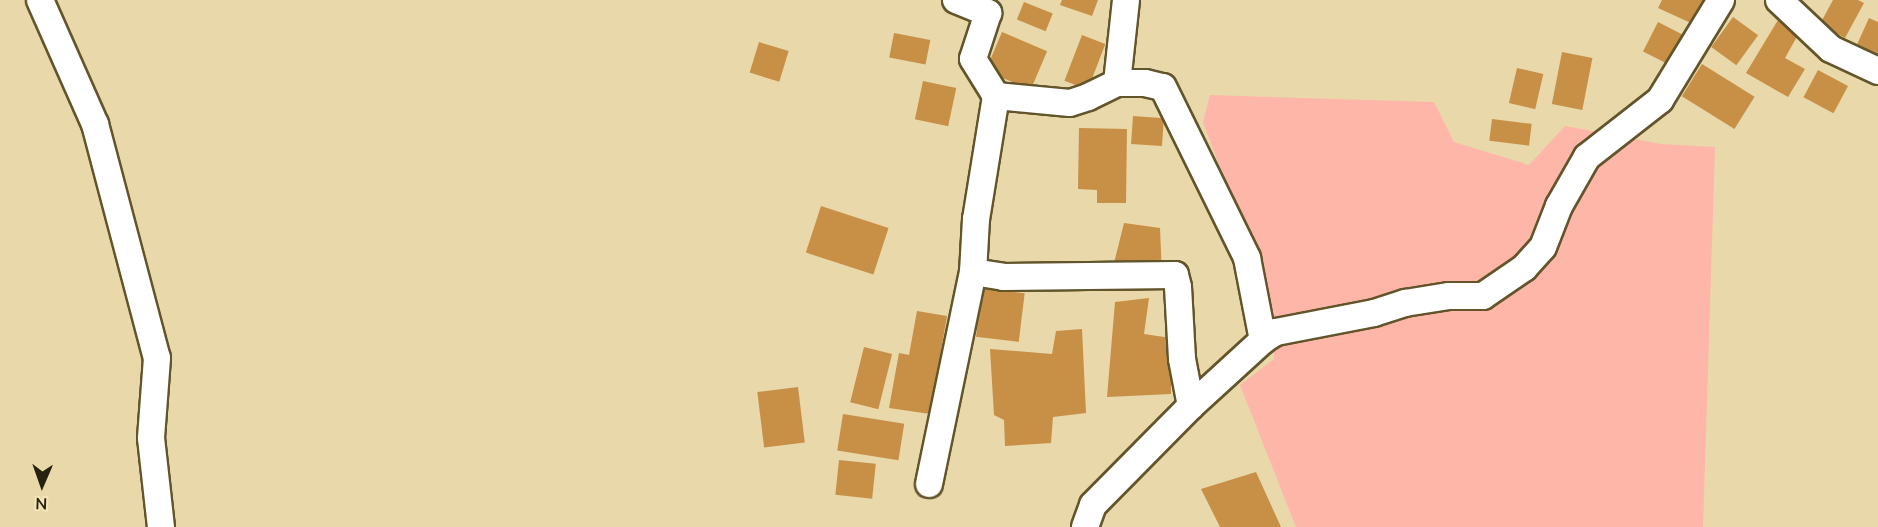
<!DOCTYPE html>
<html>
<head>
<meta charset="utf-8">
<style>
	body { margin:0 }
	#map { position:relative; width:1878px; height:527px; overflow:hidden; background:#e8d8aa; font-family:"Nunito Sans",sans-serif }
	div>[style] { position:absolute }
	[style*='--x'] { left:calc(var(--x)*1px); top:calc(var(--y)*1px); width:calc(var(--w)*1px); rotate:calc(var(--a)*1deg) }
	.green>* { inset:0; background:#feb6a8 }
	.building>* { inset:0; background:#c89046; transform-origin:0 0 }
	.roads { filter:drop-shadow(2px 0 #63552b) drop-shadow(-2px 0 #63552b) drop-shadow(0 2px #63552b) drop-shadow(0 -2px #63552b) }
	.minor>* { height:26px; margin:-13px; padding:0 13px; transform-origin:13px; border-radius:13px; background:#fff }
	span { translate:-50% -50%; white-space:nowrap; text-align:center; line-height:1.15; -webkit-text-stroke:4.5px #f6e6b7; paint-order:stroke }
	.north { position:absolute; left:12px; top:455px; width:60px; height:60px; -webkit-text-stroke:4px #f6e6b7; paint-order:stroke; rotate:182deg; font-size:16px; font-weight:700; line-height:24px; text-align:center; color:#27210f }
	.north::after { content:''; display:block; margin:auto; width:21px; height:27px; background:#27210f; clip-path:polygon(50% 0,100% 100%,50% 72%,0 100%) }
</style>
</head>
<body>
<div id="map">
	<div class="green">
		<div style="clip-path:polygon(1210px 95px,1434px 102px,1454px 142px,1529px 165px,1565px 126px,1661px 144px,1715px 147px,1703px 527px,1296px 527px,1240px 385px,1274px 359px,1274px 312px,1203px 122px)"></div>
	</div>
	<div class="building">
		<div style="clip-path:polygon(1062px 0,1098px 0,1092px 16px,1060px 5px)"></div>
		<div style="clip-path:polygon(1662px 0,1704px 0,1693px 24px,1658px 8px)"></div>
		<div style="clip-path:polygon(1833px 0,1858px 0,1864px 3px,1845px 38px,1820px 24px)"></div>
		<div style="left:1024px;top:2px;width:31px;height:19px;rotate:22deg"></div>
		<div style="left:1733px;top:17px;width:31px;height:37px;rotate:36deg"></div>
		<div style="clip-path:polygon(1869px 18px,1878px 22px,1878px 60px,1855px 49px)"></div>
		<div style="clip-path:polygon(1778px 20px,1799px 33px,1785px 58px,1805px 69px,1788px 97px,1746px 73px)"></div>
		<div style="left:1658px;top:22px;width:29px;height:33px;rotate:27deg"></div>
		<div style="left:1002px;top:32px;width:49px;height:42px;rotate:23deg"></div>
		<div style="left:894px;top:33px;width:37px;height:25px;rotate:11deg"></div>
		<div style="left:1082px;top:35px;width:25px;height:49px;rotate:21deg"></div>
		<div style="left:759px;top:42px;width:31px;height:32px;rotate:17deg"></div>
		<div style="left:1562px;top:52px;width:31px;height:53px;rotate:11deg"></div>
		<div style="left:1702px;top:64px;width:62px;height:38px;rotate:32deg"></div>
		<div style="left:1517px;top:68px;width:27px;height:36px;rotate:13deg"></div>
		<div style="left:1818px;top:70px;width:34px;height:31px;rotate:28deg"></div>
		<div style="left:923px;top:81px;width:34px;height:39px;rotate:12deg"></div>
		<div style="left:1133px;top:116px;width:31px;height:28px;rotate:4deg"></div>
		<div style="left:1492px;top:119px;width:40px;height:22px;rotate:7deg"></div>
		<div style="clip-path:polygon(1079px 128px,1127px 129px,1126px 203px,1097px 203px,1097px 190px,1078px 189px)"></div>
		<div style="left:821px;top:206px;width:71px;height:49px;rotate:18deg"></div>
		<div style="clip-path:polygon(1124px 223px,1160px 228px,1162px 275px,1114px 263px)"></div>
		<div style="left:982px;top:288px;width:43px;height:49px;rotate:7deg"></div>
		<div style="clip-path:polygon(1149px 298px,1144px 334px,1171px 338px,1171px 394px,1107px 397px,1115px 302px)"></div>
		<div style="clip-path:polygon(917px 311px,947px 316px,930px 414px,889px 408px,899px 353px,909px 355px)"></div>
		<div style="clip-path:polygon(1082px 329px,1086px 413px,1053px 417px,1051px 443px,1005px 446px,1004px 420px,994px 415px,990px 349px,1052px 354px,1056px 331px)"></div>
		<div style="left:864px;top:347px;width:29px;height:57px;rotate:14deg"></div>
		<div style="left:798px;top:387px;width:56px;height:41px;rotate:83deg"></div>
		<div style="left:843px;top:414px;width:62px;height:37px;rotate:9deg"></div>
		<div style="left:839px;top:460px;width:37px;height:35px;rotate:6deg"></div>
		<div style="clip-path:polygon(1256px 472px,1281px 527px,1220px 527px,1201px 489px)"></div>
	</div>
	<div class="roads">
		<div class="minor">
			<div style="--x:40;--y:0;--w:136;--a:66.1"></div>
			<div style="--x:95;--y:124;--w:242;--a:75.2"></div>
			<div style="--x:157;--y:358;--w:80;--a:94.3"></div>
			<div style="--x:151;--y:438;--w:90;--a:83.6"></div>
			<div style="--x:956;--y:0;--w:35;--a:22"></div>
			<div style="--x:988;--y:13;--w:48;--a:108.1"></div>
			<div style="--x:973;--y:59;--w:44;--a:58.1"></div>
			<div style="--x:996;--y:96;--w:125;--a:99.2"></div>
			<div style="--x:976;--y:219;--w:53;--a:93.2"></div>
			<div style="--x:973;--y:272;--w:30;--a:9"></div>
			<div style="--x:1003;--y:277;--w:172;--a:-0.7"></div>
			<div style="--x:1175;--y:275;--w:12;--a:76"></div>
			<div style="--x:1178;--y:287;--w:72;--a:86.8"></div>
			<div style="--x:1182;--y:359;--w:48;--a:79.2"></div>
			<div style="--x:1126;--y:0;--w:83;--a:96.2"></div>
			<div style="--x:1117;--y:83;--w:28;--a:0"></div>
			<div style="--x:1145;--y:83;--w:18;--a:13"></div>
			<div style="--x:1163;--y:87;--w:191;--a:63.8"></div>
			<div style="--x:1247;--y:258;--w:84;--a:79"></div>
			<div style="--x:1779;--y:0;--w:71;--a:43.3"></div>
			<div style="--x:1831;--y:49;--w:52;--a:25.1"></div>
			<div style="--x:996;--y:96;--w:74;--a:5.4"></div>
			<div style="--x:1070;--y:103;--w:19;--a:-18"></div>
			<div style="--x:1088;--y:97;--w:32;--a:-26"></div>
			<div style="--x:929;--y:484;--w:217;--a:-78.3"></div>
			<div style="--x:1085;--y:527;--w:23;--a:-70"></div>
			<div style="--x:1093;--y:505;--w:139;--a:-45.3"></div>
			<div style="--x:1191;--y:406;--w:98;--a:-42.5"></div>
			<div style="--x:1263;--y:340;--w:15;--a:-32"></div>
			<div style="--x:1276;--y:332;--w:100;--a:-11"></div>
			<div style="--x:1374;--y:313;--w:33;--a:-18"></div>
			<div style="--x:1405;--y:303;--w:45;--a:-9"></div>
			<div style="--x:1449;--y:296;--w:34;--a:0"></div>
			<div style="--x:1483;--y:296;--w:50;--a:-34.3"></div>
			<div style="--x:1524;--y:268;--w:28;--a:-48"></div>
			<div style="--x:1543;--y:247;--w:44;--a:-68.7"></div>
			<div style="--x:1559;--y:206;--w:56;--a:-60.3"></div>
			<div style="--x:1587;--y:157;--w:93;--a:-38"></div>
			<div style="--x:1660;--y:100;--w:117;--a:-58.6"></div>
		</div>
	</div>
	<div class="north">N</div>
</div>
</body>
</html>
